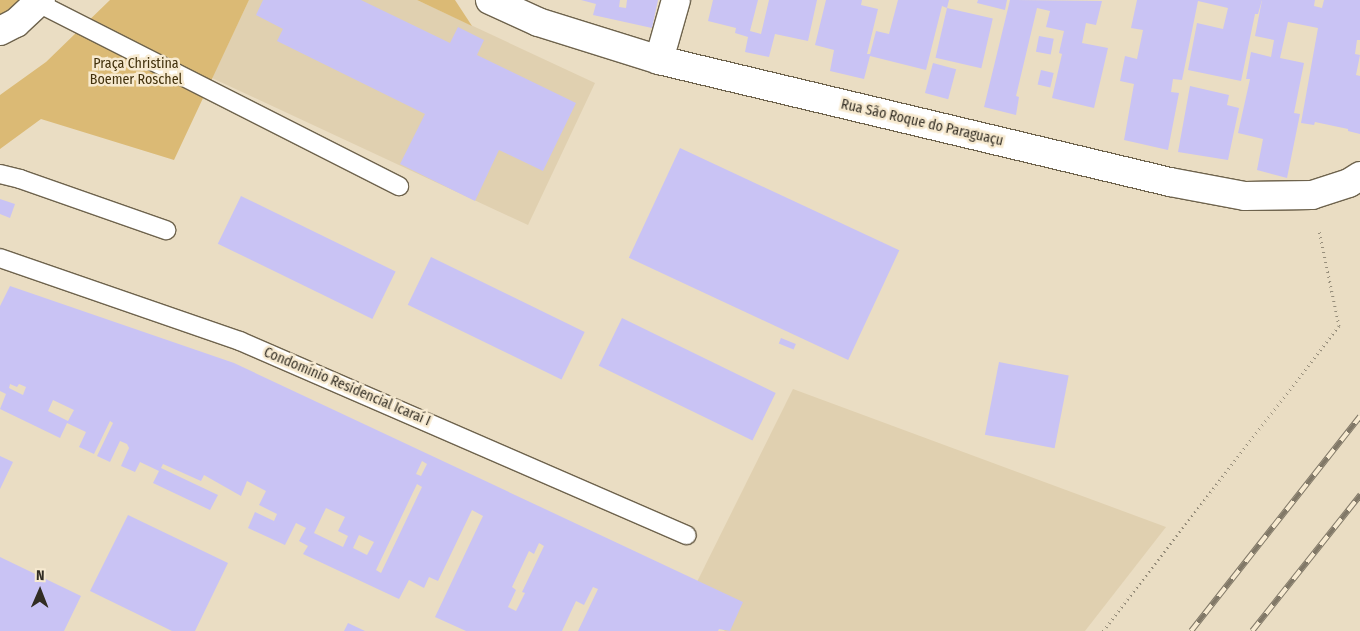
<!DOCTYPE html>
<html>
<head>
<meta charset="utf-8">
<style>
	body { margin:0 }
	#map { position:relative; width:1360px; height:631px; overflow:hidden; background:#eaddc3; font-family:"Fira Sans Condensed",sans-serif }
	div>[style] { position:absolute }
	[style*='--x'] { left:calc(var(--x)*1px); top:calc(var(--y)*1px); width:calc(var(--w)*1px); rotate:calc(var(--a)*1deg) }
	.built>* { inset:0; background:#e0d0b0 }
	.green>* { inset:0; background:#dbba75 }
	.building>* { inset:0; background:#c9c3f4; transform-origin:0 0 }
	.path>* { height:3px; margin-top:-1.5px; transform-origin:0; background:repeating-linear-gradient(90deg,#978e7b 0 1px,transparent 0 5px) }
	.roads { filter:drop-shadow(1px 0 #6e634d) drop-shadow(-1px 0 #6e634d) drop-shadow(0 1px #6e634d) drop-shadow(0 -1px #6e634d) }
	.service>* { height:18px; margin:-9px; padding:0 9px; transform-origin:9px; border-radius:9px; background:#fff }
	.minor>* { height:28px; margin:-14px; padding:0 14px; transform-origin:14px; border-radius:14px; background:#fff }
	.tertiary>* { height:28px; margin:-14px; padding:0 14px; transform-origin:14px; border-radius:14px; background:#fff }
	.rail>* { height:5.5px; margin-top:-2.75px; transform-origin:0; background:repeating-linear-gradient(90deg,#f7ead0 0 11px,#817867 0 22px); box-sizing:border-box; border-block:1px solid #817867 }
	span { translate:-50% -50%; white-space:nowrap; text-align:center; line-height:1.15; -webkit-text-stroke:5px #f7ead0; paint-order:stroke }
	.park-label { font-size:14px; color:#42310c }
	.street-label { font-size:14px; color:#322d23 }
	.north { position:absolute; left:15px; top:566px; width:50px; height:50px; -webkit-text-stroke:4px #f7ead0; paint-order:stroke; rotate:1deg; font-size:14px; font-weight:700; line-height:20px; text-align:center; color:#322d23 }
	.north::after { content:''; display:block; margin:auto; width:18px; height:22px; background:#322d23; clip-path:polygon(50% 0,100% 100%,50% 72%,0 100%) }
</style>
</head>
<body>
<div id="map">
	<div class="built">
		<div style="clip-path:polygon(249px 0,417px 0,595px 83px,528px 225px,212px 78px)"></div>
		<div style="clip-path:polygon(793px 389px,1166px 527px,1085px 631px,725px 631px,686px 604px)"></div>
	</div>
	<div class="green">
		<div style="clip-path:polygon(0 0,35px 0,0 32px)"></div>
		<div style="clip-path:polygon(110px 0,249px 0,174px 160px,41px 119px,0 149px,0 95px,46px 62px)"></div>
		<div style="clip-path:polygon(417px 0,455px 0,472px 26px)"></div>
	</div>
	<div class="building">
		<div style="clip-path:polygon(263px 0,361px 0,450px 43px,458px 27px,484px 40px,477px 55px,576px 103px,543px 171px,499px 150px,475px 201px,400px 164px,425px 114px,277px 41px,283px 29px,256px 15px)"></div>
		<div style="clip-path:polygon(581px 0,620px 0,619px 7px,626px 8px,627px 0,658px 0,652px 28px,593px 15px,596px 4px)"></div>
		<div style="clip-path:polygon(713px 0,758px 0,750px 31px,761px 34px,769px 0,817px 0,808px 41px,775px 34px,769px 57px,745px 52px,748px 37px,735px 33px,736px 28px,708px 21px)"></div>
		<div style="clip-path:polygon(826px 0,862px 0,861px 5px,878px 9px,867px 54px,870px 54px,876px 31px,889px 34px,898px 0,949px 0,947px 8px,942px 6px,926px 70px,870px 56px,864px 79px,830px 71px,834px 50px,815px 45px)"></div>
		<div style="clip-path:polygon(978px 0,1007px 0,1005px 10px,977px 3px)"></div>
		<div style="clip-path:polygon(1010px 0,1102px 1px,1096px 25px,1086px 23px,1082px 43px,1108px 48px,1094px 108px,1052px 98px,1062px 54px,1059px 53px,1064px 31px,1046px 27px,1050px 11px,1037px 8px,1016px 96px,1019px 97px,1016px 115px,984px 107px)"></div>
		<div style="clip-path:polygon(1137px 0,1262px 0,1258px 14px,1255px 14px,1241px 81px,1188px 70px,1197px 23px,1223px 29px,1228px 8px,1198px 1px,1182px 80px,1173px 79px,1171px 92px,1179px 93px,1168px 150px,1124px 140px,1134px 84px,1120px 81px,1125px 56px,1137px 59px,1143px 30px,1131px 28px)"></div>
		<div style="clip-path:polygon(1262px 0,1315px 0,1314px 6px,1322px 8px,1324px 0,1360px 0,1360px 40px,1357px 40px,1355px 54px,1360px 55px,1356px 75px,1360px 76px,1360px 134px,1348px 131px,1348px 129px,1315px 122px,1314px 125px,1301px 123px,1318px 28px,1288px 22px,1280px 58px,1304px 63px,1294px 113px,1300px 114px,1287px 178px,1257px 170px,1263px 139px,1238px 133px,1250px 79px,1246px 79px,1251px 52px,1271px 57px,1274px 40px,1255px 36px)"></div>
		<div style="left:947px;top:8px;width:47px;height:51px;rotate:13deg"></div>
		<div style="left:1039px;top:36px;width:15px;height:16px;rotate:11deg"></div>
		<div style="left:933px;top:63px;width:24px;height:31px;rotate:15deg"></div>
		<div style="left:1041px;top:70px;width:13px;height:15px;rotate:13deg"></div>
		<div style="clip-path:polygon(1190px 86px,1229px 95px,1227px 105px,1239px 108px,1228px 160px,1178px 152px)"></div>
		<div style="left:680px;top:148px;width:242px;height:121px;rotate:25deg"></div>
		<div style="left:241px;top:196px;width:172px;height:53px;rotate:26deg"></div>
		<div style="clip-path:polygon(0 199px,15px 204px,10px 218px,0 214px)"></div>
		<div style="left:431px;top:257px;width:171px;height:53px;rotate:26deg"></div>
		<div style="clip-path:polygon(evenodd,10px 286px,234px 363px,743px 602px,730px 631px,719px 629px,718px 631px,578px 631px,598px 589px,593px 587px,584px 605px,576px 601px,562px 631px,466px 631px,435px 617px,483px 516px,472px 510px,438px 581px,429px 577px,424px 588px,409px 580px,399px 599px,303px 554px,308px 546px,299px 541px,306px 528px,296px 523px,285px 545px,248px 528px,255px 512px,274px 521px,277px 514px,259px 505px,266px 491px,247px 481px,241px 496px,204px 475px,201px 481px,163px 464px,161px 468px,218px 495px,210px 510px,153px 483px,159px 471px,140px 462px,135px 472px,121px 466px,129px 448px,127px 444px,120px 441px,110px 462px,97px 456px,113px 423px,110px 421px,94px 454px,79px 447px,86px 432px,67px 423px,60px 438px,0 409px,6px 394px,0 391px,0 306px,10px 286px,10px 384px,17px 387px,19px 384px,26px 387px,23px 395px,9px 388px,10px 384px,10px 286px,53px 400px,74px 410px,68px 421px,48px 411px,53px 400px,10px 286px,422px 461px,427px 464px,421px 476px,416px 474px,422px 461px,10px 286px,417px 484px,422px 487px,381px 573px,376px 570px,417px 484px,10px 286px,326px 508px,345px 517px,338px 531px,348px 536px,343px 547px,314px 533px,326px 508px,10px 286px,359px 535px,374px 542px,367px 555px,353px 548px,359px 535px,10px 286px,539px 543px,544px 546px,522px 592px,525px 593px,516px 611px,508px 607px,516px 590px,512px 587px,529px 551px,534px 554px,539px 543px)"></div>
		<div style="left:622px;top:318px;width:171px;height:53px;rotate:26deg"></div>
		<div style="left:781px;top:338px;width:16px;height:6px;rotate:22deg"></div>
		<div style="left:999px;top:362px;width:71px;height:74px;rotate:11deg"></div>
		<div style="clip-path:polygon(0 456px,13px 462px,0 489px)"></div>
		<div style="clip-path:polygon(128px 515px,228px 563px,195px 631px,172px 631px,90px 591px)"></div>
		<div style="clip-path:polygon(0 557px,81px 596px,64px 631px,0 631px)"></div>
		<div style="clip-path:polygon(348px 623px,365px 631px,344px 631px)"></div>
	</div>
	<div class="path">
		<div style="--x:1103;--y:631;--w:386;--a:-52.3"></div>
		<div style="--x:1339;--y:326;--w:98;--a:-101.8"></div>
	</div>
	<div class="roads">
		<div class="service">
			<div style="--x:38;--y:3;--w:405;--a:26.9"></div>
			<div style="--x:0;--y:174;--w:21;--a:14"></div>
			<div style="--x:20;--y:179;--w:155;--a:19.3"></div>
			<div style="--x:0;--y:258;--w:254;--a:19.1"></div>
			<div style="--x:240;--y:341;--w:487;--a:23.5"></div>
		</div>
		<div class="minor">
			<div style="--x:490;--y:0;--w:53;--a:24.6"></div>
			<div style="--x:538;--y:22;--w:127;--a:17.4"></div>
			<div style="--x:659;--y:60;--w:525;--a:13.43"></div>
			<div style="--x:1170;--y:182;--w:76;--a:10.6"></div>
			<div style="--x:1245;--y:196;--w:67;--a:-0.9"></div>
			<div style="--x:1312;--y:195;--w:39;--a:-18"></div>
			<div style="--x:1349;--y:183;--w:13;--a:-32"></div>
			<div style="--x:659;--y:60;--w:62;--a:-74.2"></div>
		</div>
		<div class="tertiary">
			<div style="--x:0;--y:31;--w:18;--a:-27"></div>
			<div style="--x:16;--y:23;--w:34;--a:-43"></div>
		</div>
	</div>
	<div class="rail">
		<div style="--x:1191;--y:631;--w:273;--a:-51.8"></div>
		<div style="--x:1252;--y:631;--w:174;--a:-51.5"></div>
	</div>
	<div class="park-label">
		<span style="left:136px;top:72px">Praça Christina<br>Boemer Roschel</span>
	</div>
	<div class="street-label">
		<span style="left:922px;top:123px;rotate:13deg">Rua São Roque do Paraguaçu</span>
		<span style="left:347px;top:387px;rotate:23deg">Condomínio Residencial Icaraí I</span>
	</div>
	<div class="north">N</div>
</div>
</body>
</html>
